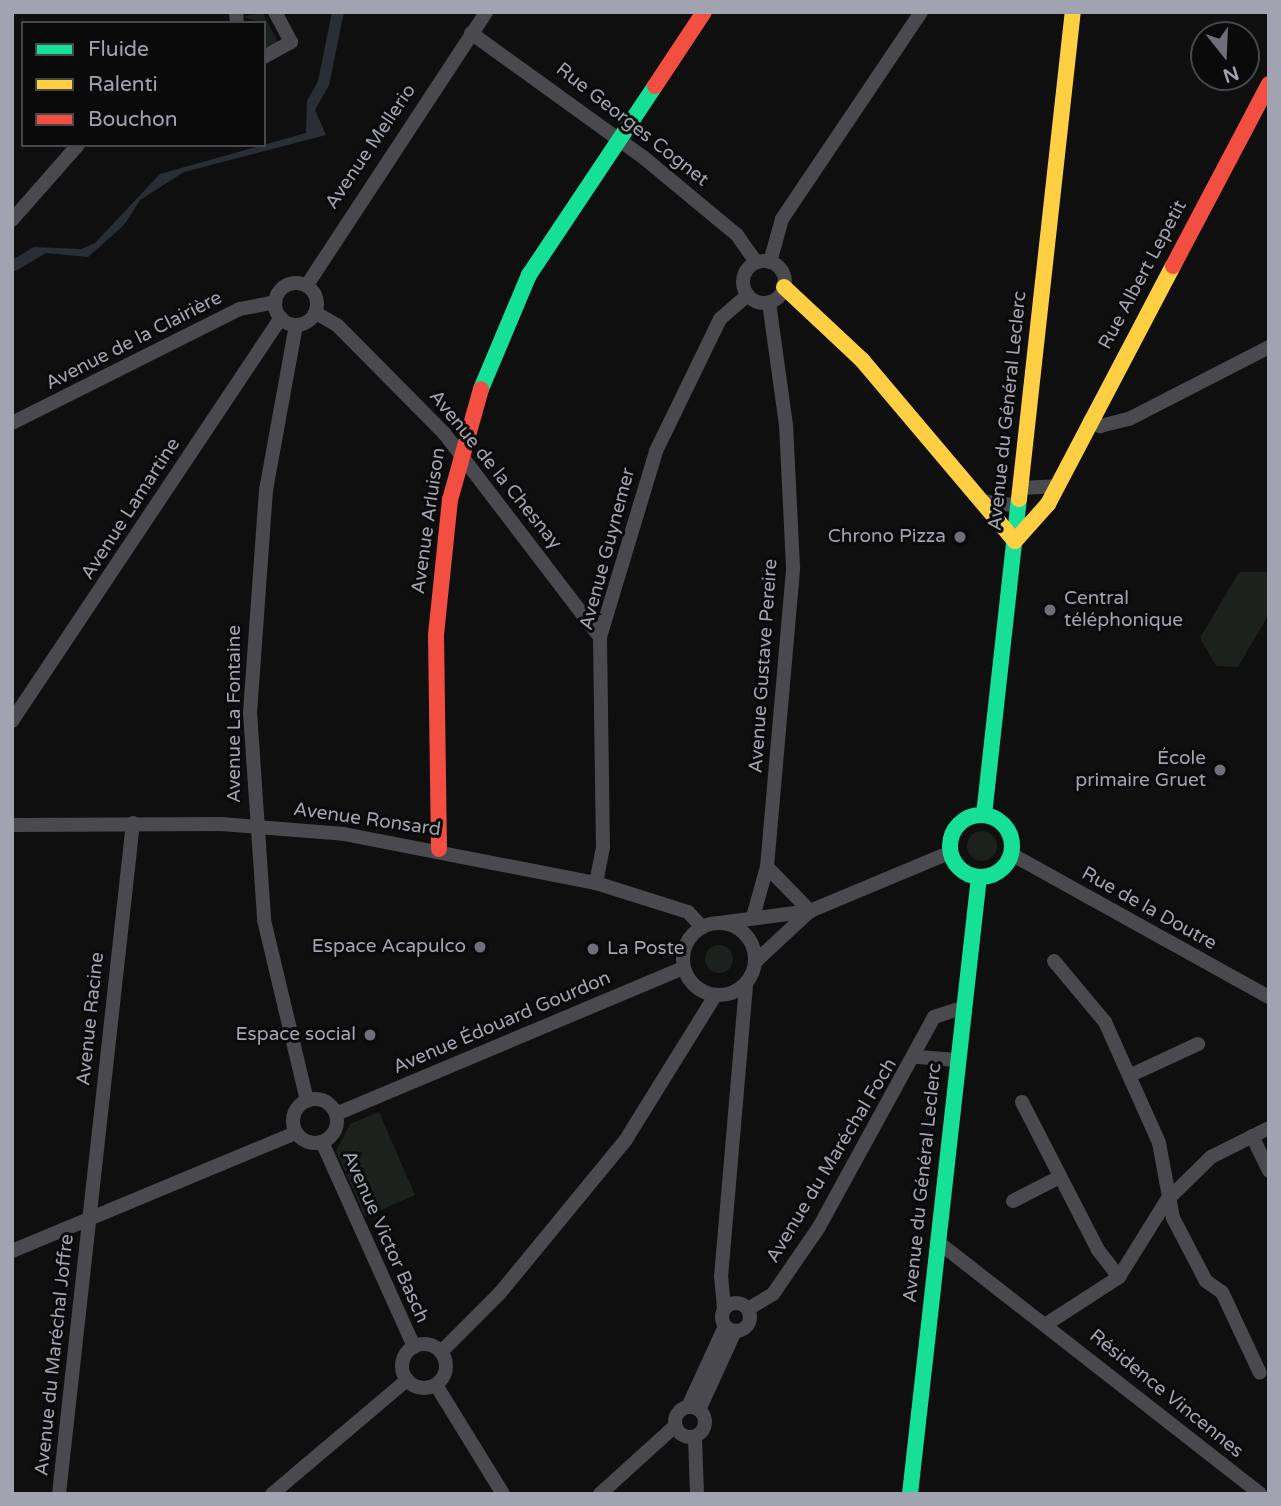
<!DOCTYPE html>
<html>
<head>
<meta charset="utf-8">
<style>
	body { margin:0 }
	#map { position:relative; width:1281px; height:1506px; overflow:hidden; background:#0f0f10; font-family:"Varela Round",sans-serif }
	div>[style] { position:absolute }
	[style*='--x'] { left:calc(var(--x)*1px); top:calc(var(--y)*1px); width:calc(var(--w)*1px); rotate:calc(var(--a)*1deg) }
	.green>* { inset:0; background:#1c211d }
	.round { border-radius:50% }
	.water>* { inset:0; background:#292e35 }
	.street>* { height:14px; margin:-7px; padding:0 7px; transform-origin:7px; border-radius:7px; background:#4a4a4e }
	.street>.ring { margin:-7px; padding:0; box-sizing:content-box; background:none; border:14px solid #4a4a4e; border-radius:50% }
	.fast>* { height:16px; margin:-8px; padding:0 8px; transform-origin:8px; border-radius:8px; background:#16e098 }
	.fast>.ring { margin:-8px; padding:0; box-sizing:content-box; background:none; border:16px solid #16e098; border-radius:50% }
	.slow>* { height:16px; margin:-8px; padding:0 8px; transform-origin:8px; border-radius:8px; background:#ffcf43 }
	.jam>* { height:16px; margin:-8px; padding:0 8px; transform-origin:8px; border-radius:8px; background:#f24e42 }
	.dots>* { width:19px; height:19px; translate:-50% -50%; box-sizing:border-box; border:4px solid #0a0a0b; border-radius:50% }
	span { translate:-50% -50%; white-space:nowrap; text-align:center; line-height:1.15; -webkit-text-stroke:6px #0a0a0b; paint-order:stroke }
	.street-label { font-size:19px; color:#a1a3b0 }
	.poi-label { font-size:19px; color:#a1a3b0 }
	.right { translate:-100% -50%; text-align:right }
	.left { translate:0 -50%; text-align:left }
	.frame { position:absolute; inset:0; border:14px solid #a1a3b0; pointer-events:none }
	.legend { position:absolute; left:21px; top:21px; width:245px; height:126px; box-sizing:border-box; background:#0a0a0b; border:2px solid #46474d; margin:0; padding:9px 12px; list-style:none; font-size:21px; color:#a1a3b0 }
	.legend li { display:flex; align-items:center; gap:14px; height:35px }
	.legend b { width:35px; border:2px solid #46474d }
	.north { position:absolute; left:1190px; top:21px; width:70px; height:70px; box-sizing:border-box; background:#0a0a0b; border:2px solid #46474d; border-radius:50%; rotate:162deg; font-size:19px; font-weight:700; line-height:28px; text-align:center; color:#a1a3b0 }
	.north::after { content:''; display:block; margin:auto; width:24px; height:32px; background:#6e6f78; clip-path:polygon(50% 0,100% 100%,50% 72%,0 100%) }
</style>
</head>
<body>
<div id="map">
	<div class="green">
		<div style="clip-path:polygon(262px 12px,278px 42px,264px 49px,264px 23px,243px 17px)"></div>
		<div style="clip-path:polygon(1239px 572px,1269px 572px,1269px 614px,1238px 667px,1216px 666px,1200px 638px)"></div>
		<div class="round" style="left:967px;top:831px;width:30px;height:30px"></div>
		<div class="round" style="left:705px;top:945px;width:28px;height:28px"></div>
		<div style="clip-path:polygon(379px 1112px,415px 1195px,365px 1217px,336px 1151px,350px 1124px)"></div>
	</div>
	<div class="water">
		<div style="clip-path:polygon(332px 12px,344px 12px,329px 85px,315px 110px,326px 135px,184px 172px,140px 200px,124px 225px,88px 257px,46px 253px,12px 273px,12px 260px,34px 247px,81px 249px,95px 243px,160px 174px,306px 133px,307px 101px,318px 81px)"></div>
	</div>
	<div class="street">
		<div style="--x:236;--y:12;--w:11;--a:85"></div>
		<div style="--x:471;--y:33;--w:212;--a:35.8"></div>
		<div style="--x:643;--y:157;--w:122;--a:39.7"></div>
		<div style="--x:737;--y:235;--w:33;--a:55"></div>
		<div style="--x:264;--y:57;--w:31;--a:-29"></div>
		<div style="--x:291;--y:42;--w:34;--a:-118"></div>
		<div style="--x:12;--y:220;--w:100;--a:-48.7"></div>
		<div class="ring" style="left:743px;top:261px;width:28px;height:28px"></div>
		<div style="--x:770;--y:262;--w:45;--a:-74.4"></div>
		<div style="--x:782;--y:219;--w:249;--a:-56.1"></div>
		<div class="ring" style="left:275px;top:283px;width:28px;height:28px"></div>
		<div style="--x:307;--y:285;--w:326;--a:-56.7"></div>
		<div style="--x:316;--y:313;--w:24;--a:30"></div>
		<div style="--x:337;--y:325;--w:152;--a:45.3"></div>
		<div style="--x:444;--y:433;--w:257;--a:52.6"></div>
		<div style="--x:600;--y:637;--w:210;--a:89.2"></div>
		<div style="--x:603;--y:847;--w:37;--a:101"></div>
		<div style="--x:296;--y:325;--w:168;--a:100.3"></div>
		<div style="--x:266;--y:490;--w:223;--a:94.1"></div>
		<div style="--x:250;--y:712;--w:208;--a:86.1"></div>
		<div style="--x:264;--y:920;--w:186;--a:76.6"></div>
		<div style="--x:1090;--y:420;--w:12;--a:31"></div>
		<div style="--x:1100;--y:426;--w:30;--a:-14"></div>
		<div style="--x:1129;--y:419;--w:157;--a:-27.2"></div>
		<div style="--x:12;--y:423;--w:255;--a:-26.6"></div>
		<div style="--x:240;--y:309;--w:36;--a:-11"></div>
		<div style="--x:1021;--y:488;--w:35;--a:-3"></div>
		<div style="--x:980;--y:501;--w:39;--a:7"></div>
		<div style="--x:600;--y:637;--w:194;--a:-73.2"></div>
		<div style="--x:656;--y:451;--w:147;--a:-64.1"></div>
		<div style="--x:720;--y:319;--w:37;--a:-41"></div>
		<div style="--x:12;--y:721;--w:485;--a:-56.3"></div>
		<div style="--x:12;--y:825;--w:209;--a:-0.3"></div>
		<div style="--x:221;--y:824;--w:123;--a:4.6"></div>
		<div style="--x:344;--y:834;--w:257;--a:11"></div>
		<div style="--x:596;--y:883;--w:96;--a:17.5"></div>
		<div style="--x:688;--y:912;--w:21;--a:47"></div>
		<div style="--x:1011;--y:854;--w:295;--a:29"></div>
		<div style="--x:767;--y:867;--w:62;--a:45.7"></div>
		<div style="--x:753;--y:917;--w:52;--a:-74.4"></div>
		<div style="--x:767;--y:867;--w:301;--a:-85"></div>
		<div style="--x:793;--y:567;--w:142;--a:-92.8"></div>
		<div style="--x:786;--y:425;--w:124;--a:-97.9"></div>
		<div class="ring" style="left:683px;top:923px;width:58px;height:58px"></div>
		<div style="--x:719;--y:923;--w:92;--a:-7.5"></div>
		<div style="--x:810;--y:911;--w:153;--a:-22.7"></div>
		<div style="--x:756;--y:961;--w:74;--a:-42.8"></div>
		<div style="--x:1054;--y:961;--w:80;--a:50.1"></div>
		<div style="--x:1105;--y:1022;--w:133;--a:65.9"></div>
		<div style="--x:1159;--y:1143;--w:76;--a:79.4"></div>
		<div style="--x:1173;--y:1218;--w:71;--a:62.4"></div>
		<div style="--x:1206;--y:1281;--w:19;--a:35"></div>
		<div style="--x:1222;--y:1292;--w:89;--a:64.9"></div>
		<div style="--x:917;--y:1057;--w:41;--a:4.2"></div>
		<div style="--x:1131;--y:1075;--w:74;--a:-24.8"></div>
		<div class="ring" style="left:293px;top:1099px;width:30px;height:30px"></div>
		<div style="--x:1022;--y:1102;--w:166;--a:62.8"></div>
		<div style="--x:1098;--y:1250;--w:34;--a:52"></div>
		<div style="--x:336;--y:1114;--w:376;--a:-22.8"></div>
		<div style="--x:1252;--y:1136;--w:39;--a:64"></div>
		<div style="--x:322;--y:1142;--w:225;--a:65.8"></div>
		<div style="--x:1013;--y:1201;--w:53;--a:-27.1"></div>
		<div style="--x:938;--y:1242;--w:409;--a:38"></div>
		<div style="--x:12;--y:1251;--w:307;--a:-22.6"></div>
		<div class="ring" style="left:722px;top:1303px;width:14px;height:14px"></div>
		<div style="--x:724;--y:1309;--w:32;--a:-95"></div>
		<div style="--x:721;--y:1277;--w:294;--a:-85.1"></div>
		<div style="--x:748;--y:1309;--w:29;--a:-31"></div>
		<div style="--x:773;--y:1294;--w:81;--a:-55.5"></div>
		<div style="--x:819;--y:1227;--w:239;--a:-61.3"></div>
		<div style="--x:934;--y:1017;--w:32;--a:-18"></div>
		<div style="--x:1048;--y:1323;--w:85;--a:-32.9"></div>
		<div style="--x:1119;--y:1277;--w:91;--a:-58.1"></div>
		<div style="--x:1167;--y:1200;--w:62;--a:-44.3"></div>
		<div style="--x:1211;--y:1157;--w:65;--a:-26.6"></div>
		<div class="ring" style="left:402px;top:1344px;width:30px;height:30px"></div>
		<div style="--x:441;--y:1352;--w:83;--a:-45"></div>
		<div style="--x:500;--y:1293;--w:197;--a:-50.6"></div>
		<div style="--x:625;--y:1141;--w:171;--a:-58.2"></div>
		<div style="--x:436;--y:1385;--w:128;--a:58.4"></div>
		<div class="ring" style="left:675px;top:1407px;width:16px;height:16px"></div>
		<div style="--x:688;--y:1407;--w:89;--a:-65.4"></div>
		<div style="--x:699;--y:1410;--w:87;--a:-65.5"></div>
		<div style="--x:695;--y:1437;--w:57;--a:88"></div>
		<div style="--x:59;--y:1494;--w:675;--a:-83.71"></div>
		<div style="--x:272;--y:1494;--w:177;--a:-40.2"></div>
		<div style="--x:600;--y:1494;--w:101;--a:-42.2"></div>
	</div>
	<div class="fast">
		<div style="--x:481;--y:389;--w:124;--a:-67.2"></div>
		<div style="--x:529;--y:275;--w:227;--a:-56.3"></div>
		<div style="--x:984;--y:815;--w:318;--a:-83.7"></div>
		<div class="ring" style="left:950px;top:815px;width:46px;height:46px"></div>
		<div style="--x:910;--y:1494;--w:621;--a:-83.62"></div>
	</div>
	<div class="slow">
		<div style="--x:784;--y:287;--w:107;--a:43.1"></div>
		<div style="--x:862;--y:360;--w:237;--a:49.8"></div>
		<div style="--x:1019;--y:499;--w:490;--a:-83.7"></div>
		<div style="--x:1015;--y:541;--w:50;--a:-48.3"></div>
		<div style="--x:1048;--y:504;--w:269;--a:-62.3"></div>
	</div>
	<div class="jam">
		<div style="--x:655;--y:86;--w:89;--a:-56.5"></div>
		<div style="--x:1173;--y:266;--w:206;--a:-62.2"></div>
		<div style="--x:439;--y:849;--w:214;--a:-90.8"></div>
		<div style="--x:436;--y:635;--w:136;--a:-84.1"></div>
		<div style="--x:450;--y:500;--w:115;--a:-74.4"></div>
	</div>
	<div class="dots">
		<div style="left:960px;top:537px;background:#6e6f78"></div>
		<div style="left:1050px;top:610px;background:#6e6f78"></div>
		<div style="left:1220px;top:770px;background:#6e6f78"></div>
		<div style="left:480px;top:947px;background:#6e6f78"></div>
		<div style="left:593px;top:949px;background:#6e6f78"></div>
		<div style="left:370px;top:1035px;background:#6e6f78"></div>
	</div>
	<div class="street-label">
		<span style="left:632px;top:125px;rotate:38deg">Rue Georges Cognet</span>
		<span style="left:371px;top:147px;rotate:-56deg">Avenue Mellerio</span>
		<span style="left:1143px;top:275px;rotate:-62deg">Rue Albert Lepetit</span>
		<span style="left:134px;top:341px;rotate:-27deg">Avenue de la Clairière</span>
		<span style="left:1008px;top:411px;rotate:-84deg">Avenue du Général Leclerc</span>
		<span style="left:495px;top:470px;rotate:51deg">Avenue de la Chesnay</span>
		<span style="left:131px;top:509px;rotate:-57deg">Avenue Lamartine</span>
		<span style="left:429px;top:521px;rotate:-82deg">Avenue Arluison</span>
		<span style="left:608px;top:549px;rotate:-75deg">Avenue Guynemer</span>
		<span style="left:764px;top:666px;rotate:-86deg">Avenue Gustave Pereire</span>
		<span style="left:235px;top:714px;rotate:-90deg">Avenue La Fontaine</span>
		<span style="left:367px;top:820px;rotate:8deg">Avenue Ronsard</span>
		<span style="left:1149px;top:909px;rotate:29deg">Rue de la Doutre</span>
		<span style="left:91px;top:1019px;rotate:-84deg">Avenue Racine</span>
		<span style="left:502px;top:1023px;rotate:-23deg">Avenue Édouard Gourdon</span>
		<span style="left:832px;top:1161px;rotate:-59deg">Avenue du Maréchal Foch</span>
		<span style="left:923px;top:1183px;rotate:-84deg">Avenue du Général Leclerc</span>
		<span style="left:385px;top:1237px;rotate:66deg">Avenue Victor Basch</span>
		<span style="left:55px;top:1355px;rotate:-84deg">Avenue du Maréchal Joffre</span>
		<span style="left:1166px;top:1394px;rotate:39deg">Résidence Vincennes</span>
	</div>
	<div class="poi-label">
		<span class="right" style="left:946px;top:537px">Chrono Pizza</span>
		<span class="left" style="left:1064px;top:610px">Central<br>téléphonique</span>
		<span class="right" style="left:1206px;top:770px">École<br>primaire Gruet</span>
		<span class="right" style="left:466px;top:947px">Espace Acapulco</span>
		<span class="left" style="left:607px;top:949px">La Poste</span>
		<span class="right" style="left:356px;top:1035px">Espace social</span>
	</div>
	<div class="frame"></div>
	<ul class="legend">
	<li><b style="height:9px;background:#16e098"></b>Fluide</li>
	<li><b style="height:9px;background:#ffcf43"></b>Ralenti</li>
	<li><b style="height:9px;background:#f24e42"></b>Bouchon</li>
	</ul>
	<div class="north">N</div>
</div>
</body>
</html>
